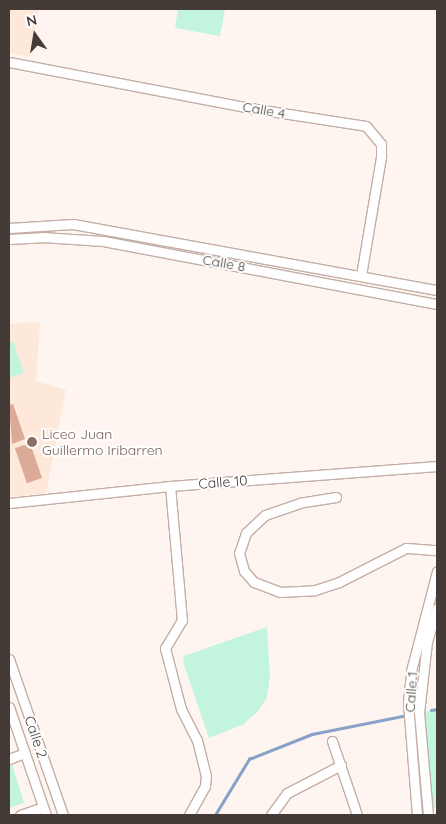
<!DOCTYPE html>
<html>
<head>
<meta charset="utf-8">
<style>
	body { margin:0 }
	#map { position:relative; width:446px; height:824px; overflow:hidden; background:#fef5f1; font-family:Quicksand,sans-serif }
	div>[style] { position:absolute }
	[style*='--x'] { left:calc(var(--x)*1px); top:calc(var(--y)*1px); width:calc(var(--w)*1px); rotate:calc(var(--a)*1deg) }
	.education>* { inset:0; background:#fee8da }
	.green>* { inset:0; background:#c3f4dd }
	.stream>* { height:2.5px; margin:-1.25px; padding:0 1.25px; transform-origin:1.25px; border-radius:1.25px; background:#87a1c8 }
	.building>* { inset:0; background:#dcab98; transform-origin:0 0 }
	.roads { filter:drop-shadow(1px 0 #c4aea5) drop-shadow(-1px 0 #c4aea5) drop-shadow(0 1px #c4aea5) drop-shadow(0 -1px #c4aea5) }
	.minor>* { height:9px; margin:-4.5px; padding:0 4.5px; transform-origin:4.5px; border-radius:4.5px; background:#fff }
	.dots>* { width:14px; height:14px; translate:-50% -50%; box-sizing:border-box; border:2px solid #fff; border-radius:50% }
	span { translate:-50% -50%; white-space:nowrap; text-align:center; line-height:1.15; -webkit-text-stroke:4px #fff; paint-order:stroke }
	.street-label { font-size:14px; color:#443b37 }
	.education-label { font-size:14px; color:#785e54 }
	.left { translate:0 -50%; text-align:left }
	.frame { position:absolute; inset:0; border:10px solid #443b37; pointer-events:none }
	.north { position:absolute; left:10px; top:10px; width:50px; height:50px; -webkit-text-stroke:4px #fff; paint-order:stroke; rotate:347deg; font-size:14px; font-weight:700; line-height:20px; text-align:center; color:#443b37 }
	.north::after { content:''; display:block; margin:auto; width:18px; height:22px; background:#443b37; clip-path:polygon(50% 0,100% 100%,50% 72%,0 100%) }
</style>
</head>
<body>
<div id="map">
	<div class="education">
		<div style="clip-path:polygon(9px 9px,39px 9px,30px 57px,9px 53px)"></div>
		<div style="clip-path:polygon(40px 322px,36px 381px,66px 390px,46px 493px,9px 497px,9px 324px)"></div>
	</div>
	<div class="green">
		<div style="clip-path:polygon(178px 9px,225px 9px,220px 36px,175px 28px)"></div>
		<div style="clip-path:polygon(13px 341px,24px 373px,9px 378px,9px 343px)"></div>
		<div style="clip-path:polygon(267px 627px,270px 676px,267px 697px,259px 710px,244px 724px,209px 738px,183px 662px,184px 656px)"></div>
		<div style="clip-path:polygon(437px 709px,437px 809px,427px 800px,419px 713px)"></div>
		<div style="clip-path:polygon(12px 764px,24px 803px,9px 808px,9px 765px)"></div>
	</div>
	<div class="stream">
		<div style="--x:431;--y:710;--w:6;--a:-9"></div>
		<div style="--x:215;--y:815;--w:66;--a:-58.7"></div>
		<div style="--x:249;--y:759;--w:68;--a:-21.6"></div>
		<div style="--x:312;--y:734;--w:93;--a:-11.2"></div>
	</div>
	<div class="building">
		<div style="clip-path:polygon(13px 404px,25px 439px,12px 444px,9px 405px)"></div>
		<div style="left:30px;top:443px;width:37px;height:16px;rotate:71deg"></div>
	</div>
	<div class="roads">
		<div class="minor">
			<div style="--x:9;--y:62;--w:245;--a:10.8"></div>
			<div style="--x:250;--y:108;--w:117;--a:8.8"></div>
			<div style="--x:366;--y:126;--w:23;--a:50"></div>
			<div style="--x:381;--y:144;--w:13;--a:90"></div>
			<div style="--x:381;--y:157;--w:120;--a:99.6"></div>
			<div style="--x:9;--y:228;--w:64;--a:-3.6"></div>
			<div style="--x:73;--y:224;--w:370;--a:10.3"></div>
			<div style="--x:9;--y:239;--w:33;--a:-3"></div>
			<div style="--x:42;--y:237;--w:61;--a:3.8"></div>
			<div style="--x:103;--y:241;--w:340;--a:10.7"></div>
			<div style="--x:170;--y:486;--w:135;--a:84.9"></div>
			<div style="--x:182;--y:620;--w:33;--a:121"></div>
			<div style="--x:165;--y:648;--w:63;--a:75.3"></div>
			<div style="--x:181;--y:709;--w:35;--a:63"></div>
			<div style="--x:197;--y:740;--w:37;--a:76"></div>
			<div style="--x:206;--y:776;--w:10;--a:96"></div>
			<div style="--x:205;--y:786;--w:33;--a:119"></div>
			<div style="--x:336;--y:497;--w:36;--a:171"></div>
			<div style="--x:300;--y:503;--w:37;--a:161"></div>
			<div style="--x:265;--y:515;--w:26;--a:137"></div>
			<div style="--x:246;--y:533;--w:21;--a:109"></div>
			<div style="--x:239;--y:553;--w:19;--a:74"></div>
			<div style="--x:244;--y:571;--w:15;--a:48"></div>
			<div style="--x:254;--y:582;--w:28;--a:21"></div>
			<div style="--x:280;--y:592;--w:35;--a:-3"></div>
			<div style="--x:315;--y:590;--w:25;--a:-18"></div>
			<div style="--x:339;--y:582;--w:75;--a:-26.9"></div>
			<div style="--x:406;--y:548;--w:31;--a:4"></div>
			<div style="--x:9;--y:503;--w:162;--a:-6"></div>
			<div style="--x:170;--y:486;--w:268;--a:-4.3"></div>
			<div style="--x:9;--y:659;--w:165;--a:70.9"></div>
			<div style="--x:9;--y:707;--w:114;--a:71.1"></div>
			<div style="--x:332;--y:741;--w:78;--a:71.3"></div>
			<div style="--x:9;--y:759;--w:17;--a:-21"></div>
			<div style="--x:20;--y:815;--w:24;--a:-19"></div>
			<div style="--x:271;--y:815;--w:27;--a:-54"></div>
			<div style="--x:287;--y:793;--w:61;--a:-27.4"></div>
			<div style="--x:417;--y:815;--w:113;--a:-94.6"></div>
			<div style="--x:408;--y:702;--w:31;--a:-84"></div>
			<div style="--x:411;--y:671;--w:103;--a:-75.4"></div>
			<div style="--x:428;--y:815;--w:102;--a:-95"></div>
			<div style="--x:419;--y:713;--w:71;--a:-83.6"></div>
			<div style="--x:427;--y:642;--w:35;--a:-74"></div>
		</div>
	</div>
	<div class="dots">
		<div style="left:32px;top:442px;background:#8d6e63"></div>
	</div>
	<div class="street-label">
		<span style="left:264px;top:110px;rotate:10deg">Calle 4</span>
		<span style="left:224px;top:263px;rotate:10deg">Calle 8</span>
		<span style="left:223px;top:482px;rotate:-4deg">Calle 10</span>
		<span style="left:411px;top:692px;rotate:-86deg">Calle 1</span>
		<span style="left:36px;top:737px;rotate:71deg">Calle 2</span>
	</div>
	<div class="education-label">
		<span class="left" style="left:42px;top:442px">Liceo Juan<br>Guillermo Iribarren</span>
	</div>
	<div class="frame"></div>
	<div class="north">N</div>
</div>
</body>
</html>
